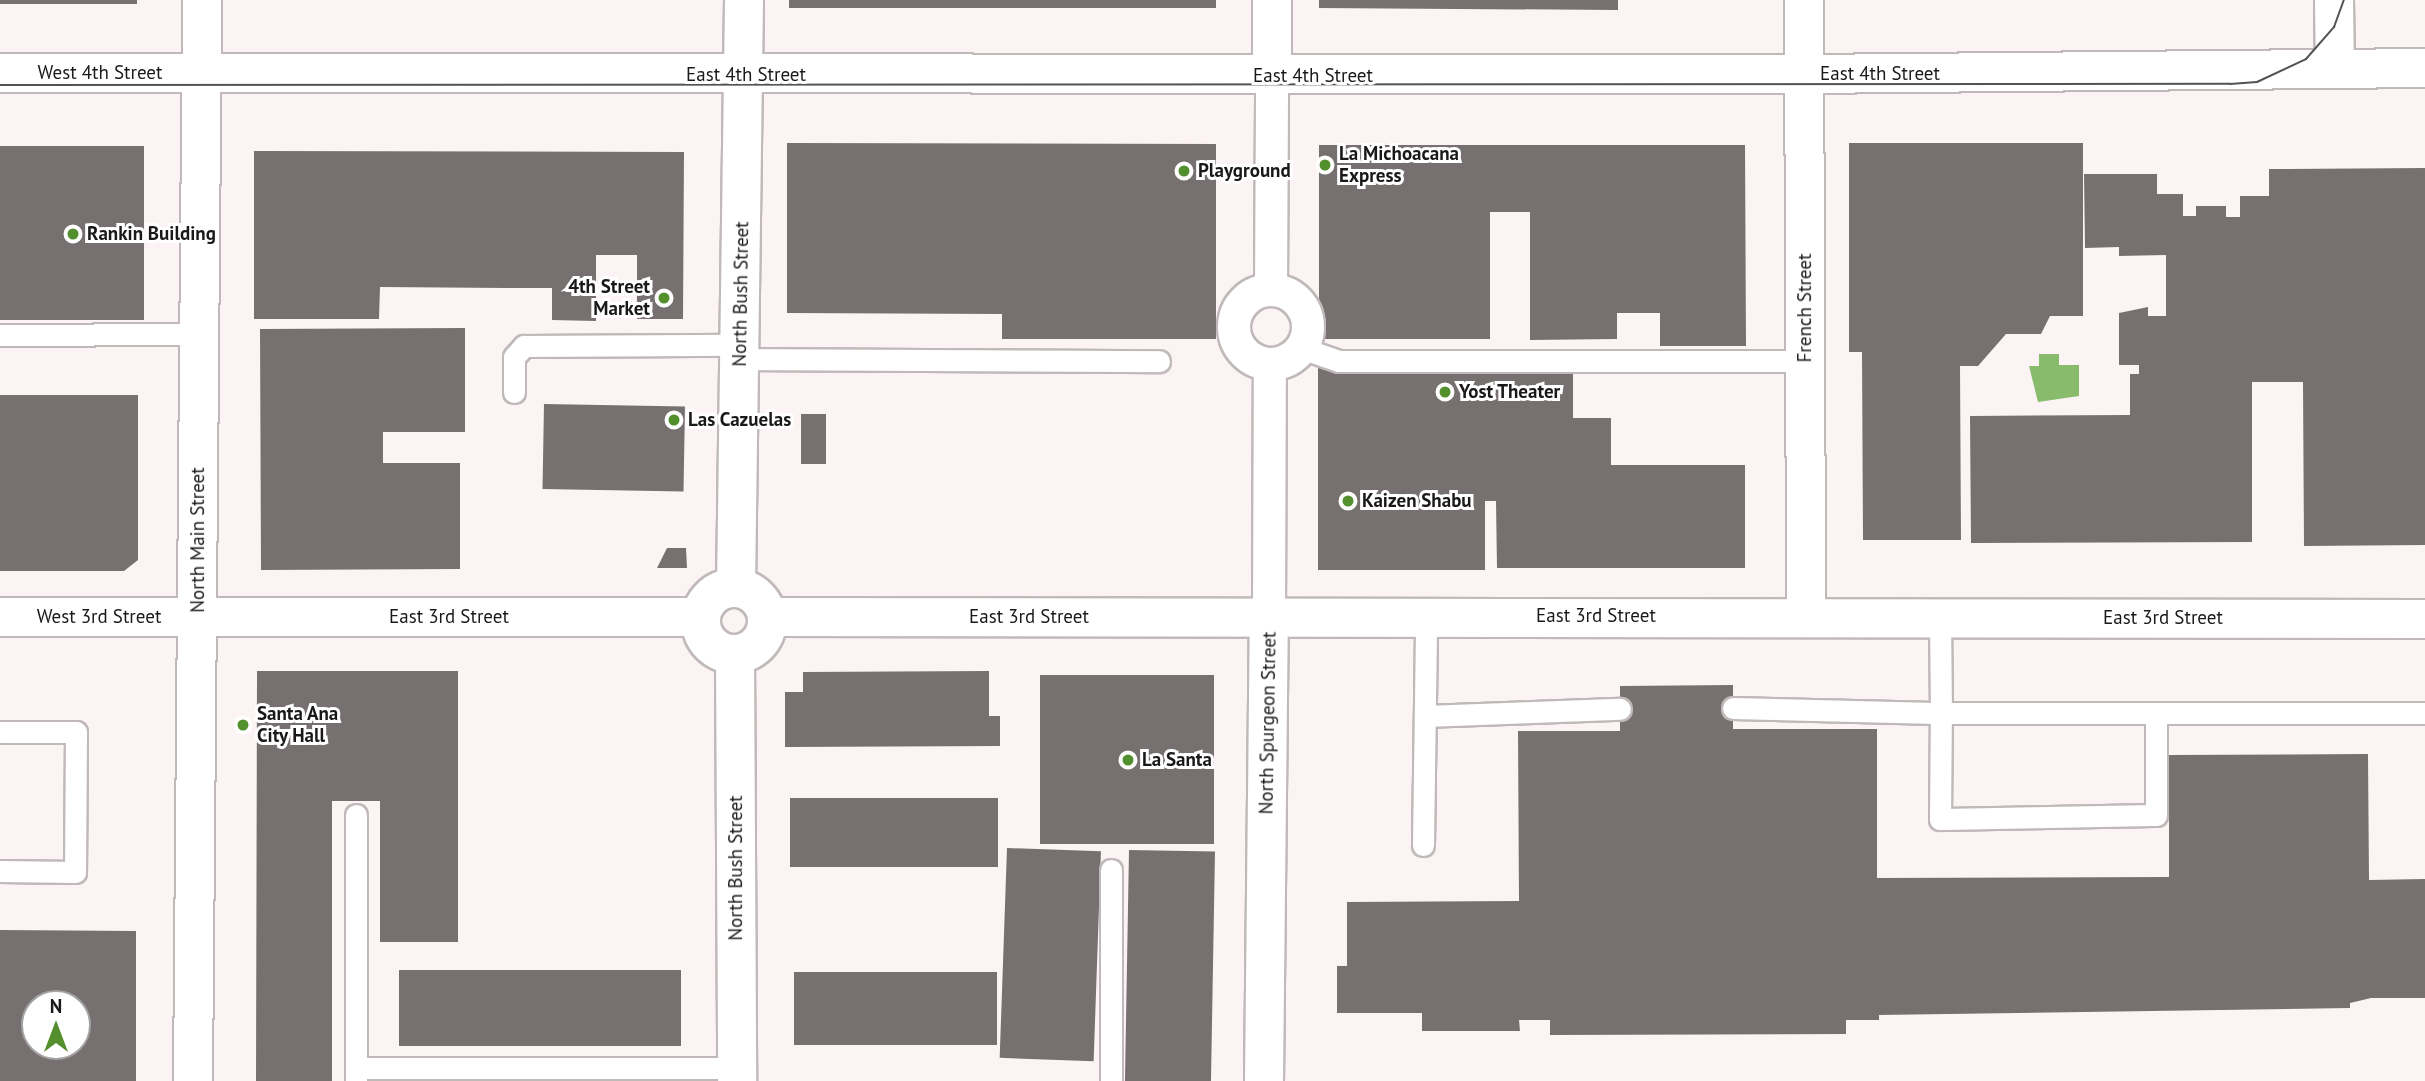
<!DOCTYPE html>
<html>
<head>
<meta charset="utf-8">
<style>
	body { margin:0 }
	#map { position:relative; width:2425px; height:1081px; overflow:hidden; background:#fcf3f4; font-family:"PT Sans",sans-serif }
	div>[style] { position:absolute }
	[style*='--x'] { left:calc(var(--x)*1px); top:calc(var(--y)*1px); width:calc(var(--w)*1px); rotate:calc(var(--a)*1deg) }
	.water>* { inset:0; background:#88bc6c }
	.building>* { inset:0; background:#777070; transform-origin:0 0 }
	.roads { filter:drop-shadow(2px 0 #c1b9b9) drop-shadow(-2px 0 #c1b9b9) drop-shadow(0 2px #c1b9b9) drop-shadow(0 -2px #c1b9b9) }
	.service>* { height:21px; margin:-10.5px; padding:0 10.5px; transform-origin:10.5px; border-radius:10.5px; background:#fff }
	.pedestrian>* { height:32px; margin:-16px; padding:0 16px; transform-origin:16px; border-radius:16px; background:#fff }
	.pedestrian>.ring { margin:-16px; padding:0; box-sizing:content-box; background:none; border:32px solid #fff; border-radius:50% }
	.minor>* { height:38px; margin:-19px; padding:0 19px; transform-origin:19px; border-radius:19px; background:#fff }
	.tertiary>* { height:38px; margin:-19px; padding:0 19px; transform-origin:19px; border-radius:19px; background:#fff }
	.tertiary>.ring { margin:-19px; padding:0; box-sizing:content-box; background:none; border:38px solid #fff; border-radius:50% }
	.secondary>* { height:38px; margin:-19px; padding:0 19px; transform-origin:19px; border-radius:19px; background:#fff }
	.primary>* { height:38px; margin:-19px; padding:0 19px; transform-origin:19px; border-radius:19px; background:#fff }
	.tram>* { height:2px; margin:-1px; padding:0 1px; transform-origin:1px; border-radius:1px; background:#575252 }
	.dots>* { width:19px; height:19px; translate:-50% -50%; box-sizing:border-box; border:4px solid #fff; border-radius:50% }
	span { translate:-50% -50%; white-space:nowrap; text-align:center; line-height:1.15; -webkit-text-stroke:6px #fff; paint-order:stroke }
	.street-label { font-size:19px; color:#1b1818 }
	.poi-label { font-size:19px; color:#1b1818; font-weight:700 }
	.left { translate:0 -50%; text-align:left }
	.right { translate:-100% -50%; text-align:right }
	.north { position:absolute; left:21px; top:990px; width:70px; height:70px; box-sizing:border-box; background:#fff; border:2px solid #a4a3a3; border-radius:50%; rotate:0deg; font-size:19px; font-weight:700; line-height:28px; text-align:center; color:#1b1818 }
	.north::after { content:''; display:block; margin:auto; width:24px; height:32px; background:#548f2e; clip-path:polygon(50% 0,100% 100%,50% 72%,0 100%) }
</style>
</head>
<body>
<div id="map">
	<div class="water">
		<div style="clip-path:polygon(2039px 354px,2059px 354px,2059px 365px,2079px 365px,2079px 396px,2038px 402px,2029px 366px,2039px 366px)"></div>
	</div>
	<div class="building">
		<div style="left:0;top:0;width:137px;height:4px"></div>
		<div style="left:789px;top:0;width:427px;height:8px"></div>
		<div style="clip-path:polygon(1319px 0,1618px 0,1618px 10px,1319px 8px)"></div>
		<div style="clip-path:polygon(787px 143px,1216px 144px,1216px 339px,1002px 339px,1002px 314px,787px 313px)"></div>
		<div style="clip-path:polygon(1849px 143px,2083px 143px,2083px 316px,2050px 316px,2041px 334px,2006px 334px,1978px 366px,1960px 366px,1961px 540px,1863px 540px,1862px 352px,1849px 352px)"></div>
		<div style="clip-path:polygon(1319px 145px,1745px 145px,1746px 346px,1660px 346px,1660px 313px,1617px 313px,1617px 339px,1530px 340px,1530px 212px,1490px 212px,1490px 339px,1319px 339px)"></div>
		<div style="left:0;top:146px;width:144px;height:174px"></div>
		<div style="clip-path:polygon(254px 151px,684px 152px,683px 319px,637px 319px,637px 255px,596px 255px,596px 321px,552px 320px,552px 288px,505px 288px,380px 287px,379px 319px,254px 319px)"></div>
		<div style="clip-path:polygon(2425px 168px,2425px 545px,2304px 546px,2303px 382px,2252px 382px,2252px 542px,1971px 543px,1970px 416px,2130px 415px,2130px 374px,2139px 374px,2139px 365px,2119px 365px,2119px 313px,2148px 307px,2148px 316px,2166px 316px,2166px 255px,2119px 256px,2119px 247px,2085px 248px,2084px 174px,2157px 174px,2157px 194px,2183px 194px,2183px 216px,2196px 216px,2196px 206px,2226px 206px,2226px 217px,2240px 217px,2240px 196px,2269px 196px,2269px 169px)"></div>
		<div style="clip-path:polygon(465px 328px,465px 432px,383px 432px,383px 463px,460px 463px,460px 569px,261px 570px,260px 329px)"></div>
		<div style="clip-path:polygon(1573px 366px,1573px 418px,1611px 418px,1611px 465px,1745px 465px,1745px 568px,1497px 568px,1496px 501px,1485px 501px,1485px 570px,1318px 570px,1318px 367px)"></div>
		<div style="clip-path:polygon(0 395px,138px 395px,138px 560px,124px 571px,0 571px)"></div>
		<div style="left:544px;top:404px;width:141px;height:85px;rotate:1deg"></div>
		<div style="left:801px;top:414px;width:25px;height:50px"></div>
		<div style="clip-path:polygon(667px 548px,686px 548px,687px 568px,657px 568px)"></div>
		<div style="clip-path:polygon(257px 671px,458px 671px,458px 942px,380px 942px,380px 801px,332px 801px,332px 1081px,256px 1081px)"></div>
		<div style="clip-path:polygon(989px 671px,989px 716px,1000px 716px,1000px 746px,785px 747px,785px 692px,803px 692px,803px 672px)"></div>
		<div style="left:1040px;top:675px;width:174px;height:169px"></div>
		<div style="clip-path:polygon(1733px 685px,1733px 729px,1877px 729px,1877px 878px,2169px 877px,2169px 755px,2368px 754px,2369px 880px,2425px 879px,2425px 998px,2371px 998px,2350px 1003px,2350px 1008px,1879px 1015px,1879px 1020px,1846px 1020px,1846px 1034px,1550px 1035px,1550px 1020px,1519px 1020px,1520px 1031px,1422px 1031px,1422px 1013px,1337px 1013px,1337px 966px,1347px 966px,1347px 902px,1519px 901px,1518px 731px,1620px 731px,1620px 686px)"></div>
		<div style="left:790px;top:798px;width:208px;height:69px"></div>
		<div style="left:1007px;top:848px;width:94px;height:210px;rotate:2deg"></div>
		<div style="left:1129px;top:850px;width:86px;height:231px;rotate:1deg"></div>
		<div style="clip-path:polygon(evenodd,0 930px,136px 931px,136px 1081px,0 1081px,0 930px,35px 1004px,77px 1004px,77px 1046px,35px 1046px,35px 1004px)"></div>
		<div style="left:399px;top:970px;width:282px;height:76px"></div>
		<div style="left:794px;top:972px;width:203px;height:73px"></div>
	</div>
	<div class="roads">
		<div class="service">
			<div style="--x:0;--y:335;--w:198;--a:-0.3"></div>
			<div style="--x:1301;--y:348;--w:40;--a:18.9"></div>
			<div style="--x:1339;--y:361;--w:466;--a:0"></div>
			<div style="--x:740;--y:359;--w:419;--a:0.3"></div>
			<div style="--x:514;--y:392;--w:35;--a:-90"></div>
			<div style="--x:514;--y:357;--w:15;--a:-48"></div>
			<div style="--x:524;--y:346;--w:216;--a:-0.3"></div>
			<div style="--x:1733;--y:708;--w:208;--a:1.4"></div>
			<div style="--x:1941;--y:713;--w:215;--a:0"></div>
			<div style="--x:2156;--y:713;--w:102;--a:90"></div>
			<div style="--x:2156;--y:815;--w:216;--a:178.9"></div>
			<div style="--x:1940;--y:819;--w:106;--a:-89.5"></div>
			<div style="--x:1941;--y:713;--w:97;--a:-90.6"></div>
			<div style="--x:2156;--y:713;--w:269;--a:0"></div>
			<div style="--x:1425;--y:716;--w:195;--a:-2.1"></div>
			<div style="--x:0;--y:732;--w:76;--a:0"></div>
			<div style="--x:76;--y:732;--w:140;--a:90.4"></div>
			<div style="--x:75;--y:872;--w:75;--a:-179.2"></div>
			<div style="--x:1423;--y:845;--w:229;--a:-89.2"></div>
			<div style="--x:1111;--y:870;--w:211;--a:90"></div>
			<div style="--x:356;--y:1068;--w:381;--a:0"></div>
			<div style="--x:356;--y:1081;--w:266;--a:-90"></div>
		</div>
		<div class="pedestrian">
			<div style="--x:1271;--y:290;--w:214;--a:-89.7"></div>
			<div class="ring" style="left:1234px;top:290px;width:42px;height:42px"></div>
			<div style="--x:1269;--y:616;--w:252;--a:-89.8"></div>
		</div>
		<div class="minor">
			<div style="--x:1272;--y:0;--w:76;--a:90"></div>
			<div style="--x:2334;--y:0;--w:69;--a:89.2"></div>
			<div style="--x:0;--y:73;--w:1804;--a:0.03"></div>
			<div style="--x:736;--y:588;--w:588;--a:-89.22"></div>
			<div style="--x:735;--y:655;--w:426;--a:89.7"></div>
			<div style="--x:1264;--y:1081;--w:465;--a:-89.4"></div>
		</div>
		<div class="tertiary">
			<div style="--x:1804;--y:0;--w:616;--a:89.81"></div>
			<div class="ring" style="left:701px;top:588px;width:28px;height:28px"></div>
			<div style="--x:0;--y:617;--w:701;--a:0"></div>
			<div style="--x:767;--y:617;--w:1658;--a:0.07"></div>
		</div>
		<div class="secondary">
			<div style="--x:1804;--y:74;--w:621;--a:-0.55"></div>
		</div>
		<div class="primary">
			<div style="--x:193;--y:1081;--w:1081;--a:-89.52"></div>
		</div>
	</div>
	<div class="tram">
		<div style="--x:0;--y:85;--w:2230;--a:-0.03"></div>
		<div style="--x:2230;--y:84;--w:27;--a:-4"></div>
		<div style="--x:2257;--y:82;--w:54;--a:-25.1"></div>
		<div style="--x:2306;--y:59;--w:43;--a:-48.8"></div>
		<div style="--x:2334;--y:27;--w:29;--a:-70"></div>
	</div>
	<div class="dots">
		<div style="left:1325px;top:165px;background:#548f2e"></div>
		<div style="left:1184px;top:171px;background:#548f2e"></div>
		<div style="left:73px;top:234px;background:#548f2e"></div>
		<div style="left:664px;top:298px;background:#548f2e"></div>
		<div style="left:1445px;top:392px;background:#548f2e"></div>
		<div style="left:674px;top:420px;background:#548f2e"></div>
		<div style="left:1348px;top:501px;background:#548f2e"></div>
		<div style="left:243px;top:725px;background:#548f2e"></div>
		<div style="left:1128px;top:760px;background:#548f2e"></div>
	</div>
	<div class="street-label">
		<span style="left:100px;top:73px">West 4th Street</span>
		<span style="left:1880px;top:74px">East 4th Street</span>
		<span style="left:746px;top:75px">East 4th Street</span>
		<span style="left:1313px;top:76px">East 4th Street</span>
		<span style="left:741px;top:294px;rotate:-89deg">North Bush Street</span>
		<span style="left:1805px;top:308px;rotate:-90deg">French Street</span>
		<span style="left:198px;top:540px;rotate:-90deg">North Main Street</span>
		<span style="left:1596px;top:616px">East 3rd Street</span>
		<span style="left:99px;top:617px">West 3rd Street</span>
		<span style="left:449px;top:617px">East 3rd Street</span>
		<span style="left:1029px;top:617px">East 3rd Street</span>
		<span style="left:2163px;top:618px">East 3rd Street</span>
		<span style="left:1268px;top:723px;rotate:-89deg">North Spurgeon Street</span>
		<span style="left:736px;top:868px;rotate:-90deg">North Bush Street</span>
	</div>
	<div class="poi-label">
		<span class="left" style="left:1339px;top:165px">La Michoacana<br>Express</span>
		<span class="left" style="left:1198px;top:171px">Playground</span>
		<span class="left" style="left:87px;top:234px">Rankin Building</span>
		<span class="right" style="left:650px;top:298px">4th Street<br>Market</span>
		<span class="left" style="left:1459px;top:392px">Yost Theater</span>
		<span class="left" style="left:688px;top:420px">Las Cazuelas</span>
		<span class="left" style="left:1362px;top:501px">Kaizen Shabu</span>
		<span class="left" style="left:257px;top:725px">Santa Ana<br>City Hall</span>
		<span class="left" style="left:1142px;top:760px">La Santa</span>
	</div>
	<div class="north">N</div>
</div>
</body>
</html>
